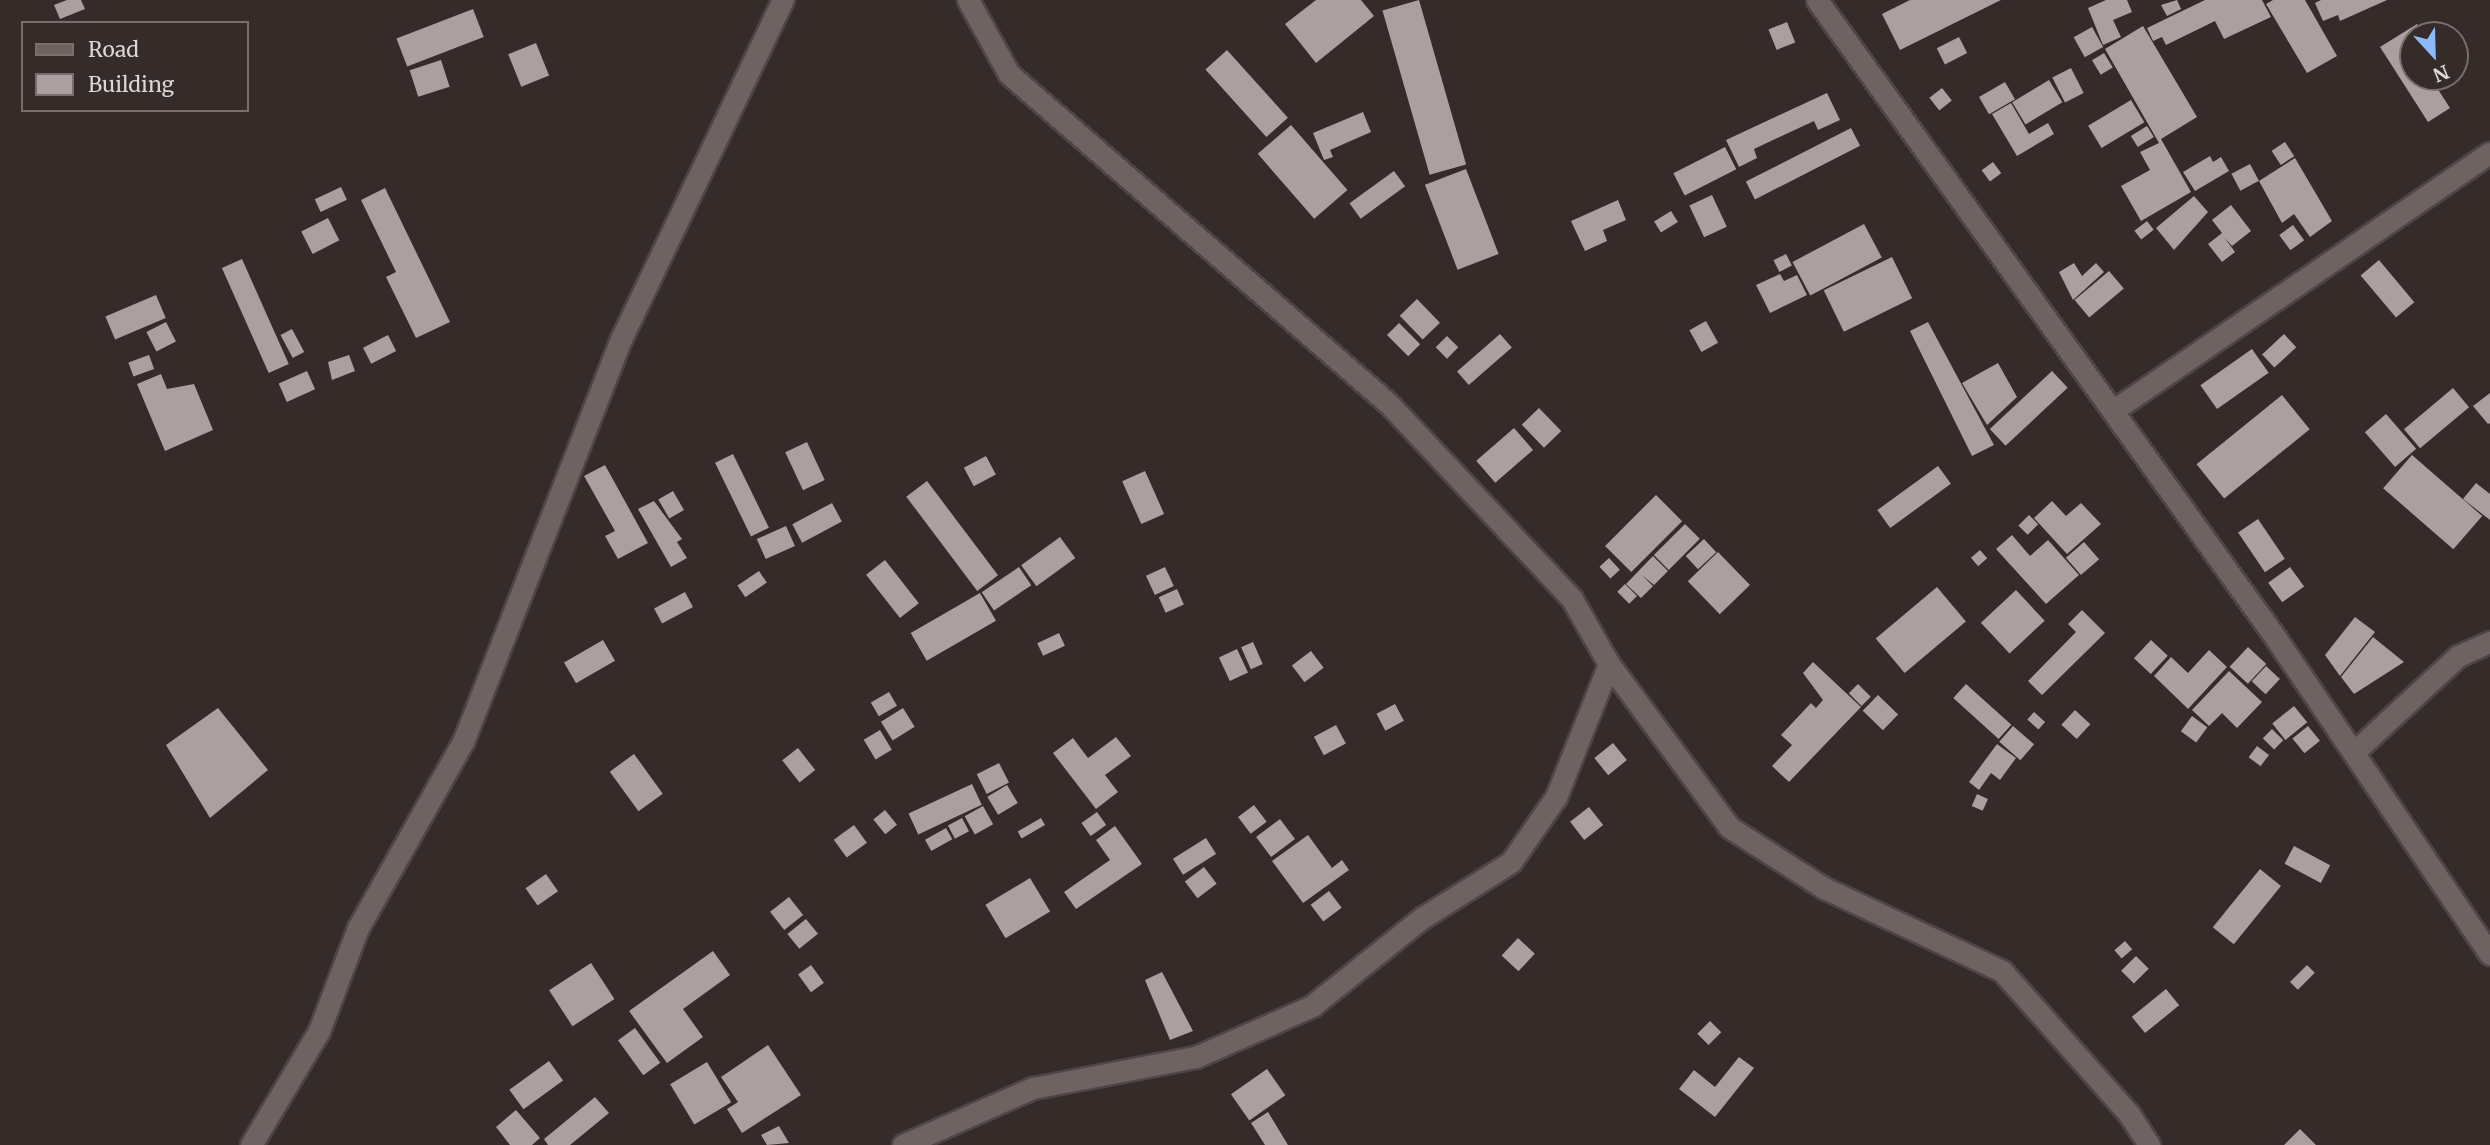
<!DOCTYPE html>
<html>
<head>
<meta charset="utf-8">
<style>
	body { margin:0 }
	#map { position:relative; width:2490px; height:1145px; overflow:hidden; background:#352b28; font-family:Merriweather,serif }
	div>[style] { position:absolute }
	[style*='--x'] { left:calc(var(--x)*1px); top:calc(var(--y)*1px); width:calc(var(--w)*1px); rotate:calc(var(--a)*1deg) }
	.building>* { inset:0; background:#ac9fa1; transform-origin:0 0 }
	.roads { filter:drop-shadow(2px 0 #4e4644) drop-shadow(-2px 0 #4e4644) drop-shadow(0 2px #4e4644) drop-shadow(0 -2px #4e4644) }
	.minor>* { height:21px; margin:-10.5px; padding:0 10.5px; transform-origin:10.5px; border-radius:10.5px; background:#6e6360 }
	span { translate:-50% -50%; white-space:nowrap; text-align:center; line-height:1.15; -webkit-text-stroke:7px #352b28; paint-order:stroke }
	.legend { position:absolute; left:21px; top:21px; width:228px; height:91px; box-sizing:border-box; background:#352b28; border:2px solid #786f6d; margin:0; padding:9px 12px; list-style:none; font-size:21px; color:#ddd6d4 }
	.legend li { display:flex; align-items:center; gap:14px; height:35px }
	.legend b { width:35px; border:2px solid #786f6d }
	.north { position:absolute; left:2399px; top:21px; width:70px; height:70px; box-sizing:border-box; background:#352b28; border:2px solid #786f6d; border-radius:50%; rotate:158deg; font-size:19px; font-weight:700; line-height:28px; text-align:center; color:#ddd6d4 }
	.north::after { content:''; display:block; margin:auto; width:24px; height:32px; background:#8cb9fc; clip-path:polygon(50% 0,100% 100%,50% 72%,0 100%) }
</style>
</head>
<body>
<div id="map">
	<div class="building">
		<div style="clip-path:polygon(67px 0,81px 0,85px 9px,60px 19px,54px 5px)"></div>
		<div style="clip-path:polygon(1316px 0,1361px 0,1374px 16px,1316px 63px,1285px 24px)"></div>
		<div style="left:1419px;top:0;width:171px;height:38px;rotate:74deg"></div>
		<div style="clip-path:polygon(1910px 0,2001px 0,1900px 50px,1882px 14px)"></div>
		<div style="clip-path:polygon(2106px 0,2127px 0,2132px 12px,2113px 20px,2121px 37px,2103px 45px,2088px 8px)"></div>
		<div style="clip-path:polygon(2177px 0,2181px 9px,2167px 16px,2161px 5px)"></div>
		<div style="clip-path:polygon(2205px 0,2262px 0,2271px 17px,2224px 39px,2215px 21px,2166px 45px,2162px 37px,2153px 41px,2147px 28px)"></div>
		<div style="clip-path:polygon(2273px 0,2305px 0,2337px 56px,2307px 73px,2266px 4px)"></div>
		<div style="clip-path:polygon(2321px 0,2387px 0,2340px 21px,2338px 15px,2323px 21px,2315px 3px)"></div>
		<div style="left:473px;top:9px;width:30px;height:82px;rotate:69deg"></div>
		<div style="left:1787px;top:22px;width:22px;height:20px;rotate:68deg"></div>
		<div style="clip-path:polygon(2417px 24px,2423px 35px,2413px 35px,2413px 77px,2430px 77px,2450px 108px,2428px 122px,2380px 47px)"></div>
		<div style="clip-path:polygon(2143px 26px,2197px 117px,2161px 139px,2191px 192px,2141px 221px,2121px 186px,2150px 170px,2140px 152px,2159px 143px,2105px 49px)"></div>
		<div style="left:2092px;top:27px;width:23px;height:21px;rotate:61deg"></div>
		<div style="left:1959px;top:37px;width:18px;height:25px;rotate:63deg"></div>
		<div style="left:536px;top:43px;width:35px;height:30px;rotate:68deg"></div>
		<div style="left:1227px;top:50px;width:91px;height:29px;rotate:48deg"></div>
		<div style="left:2104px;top:53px;width:17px;height:14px;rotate:59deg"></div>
		<div style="left:441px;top:60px;width:28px;height:33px;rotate:72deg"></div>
		<div style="left:2071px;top:68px;width:28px;height:21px;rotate:63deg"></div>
		<div style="left:2049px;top:80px;width:26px;height:43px;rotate:59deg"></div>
		<div style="left:2005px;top:82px;width:20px;height:30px;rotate:60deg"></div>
		<div style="left:1942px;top:88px;width:16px;height:16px;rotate:52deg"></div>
		<div style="clip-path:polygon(1827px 93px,1840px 120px,1818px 130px,1814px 121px,1754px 149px,1757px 158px,1739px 167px,1726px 140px)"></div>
		<div style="left:2131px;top:100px;width:26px;height:50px;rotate:59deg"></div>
		<div style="clip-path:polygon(2011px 103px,2029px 134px,2048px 123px,2054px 134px,2017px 156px,1992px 114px)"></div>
		<div style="clip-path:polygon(1363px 112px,1371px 132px,1330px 150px,1333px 157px,1324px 160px,1313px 133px)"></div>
		<div style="left:1291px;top:125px;width:86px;height:44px;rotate:49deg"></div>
		<div style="left:2147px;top:126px;width:13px;height:19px;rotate:58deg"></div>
		<div style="left:1851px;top:128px;width:20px;height:118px;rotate:63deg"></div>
		<div style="left:2285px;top:142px;width:17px;height:16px;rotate:57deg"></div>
		<div style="left:1725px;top:147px;width:25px;height:58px;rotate:63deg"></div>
		<div style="clip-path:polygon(2210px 156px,2213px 162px,2221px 157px,2229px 171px,2195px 191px,2183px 172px)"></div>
		<div style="clip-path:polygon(2295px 158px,2332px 221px,2310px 237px,2294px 214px,2282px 223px,2259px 181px)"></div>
		<div style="left:1993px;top:162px;width:14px;height:14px;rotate:54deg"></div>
		<div style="left:2250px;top:164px;width:19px;height:21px;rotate:62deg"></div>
		<div style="left:1466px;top:169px;width:91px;height:44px;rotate:69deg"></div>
		<div style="left:1394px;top:171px;width:19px;height:55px;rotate:54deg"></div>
		<div style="left:341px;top:187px;width:14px;height:29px;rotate:65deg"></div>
		<div style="clip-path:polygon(385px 188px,450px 322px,416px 338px,386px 277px,396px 272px,361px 200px)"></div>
		<div style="left:1712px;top:195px;width:35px;height:25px;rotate:65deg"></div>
		<div style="clip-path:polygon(2194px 196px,2208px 212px,2174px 250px,2156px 228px)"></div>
		<div style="clip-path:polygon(1618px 200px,1626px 220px,1603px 230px,1607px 241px,1585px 251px,1571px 221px)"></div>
		<div style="clip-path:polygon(2231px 205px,2251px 231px,2232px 246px,2224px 237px,2235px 252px,2222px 262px,2208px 244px,2222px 233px,2212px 220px)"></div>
		<div style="left:1671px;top:211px;width:13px;height:20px;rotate:58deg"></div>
		<div style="left:328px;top:218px;width:25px;height:30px;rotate:63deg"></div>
		<div style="left:2147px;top:221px;width:11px;height:16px;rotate:52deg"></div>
		<div style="left:1864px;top:224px;width:38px;height:81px;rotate:62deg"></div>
		<div style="left:2293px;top:225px;width:19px;height:17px;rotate:54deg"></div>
		<div style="left:1786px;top:254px;width:13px;height:14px;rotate:63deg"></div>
		<div style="left:1892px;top:257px;width:46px;height:76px;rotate:64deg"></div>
		<div style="left:242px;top:259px;width:115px;height:22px;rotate:66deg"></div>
		<div style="left:2379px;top:260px;width:55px;height:24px;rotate:50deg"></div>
		<div style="clip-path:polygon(2074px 263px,2082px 276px,2096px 263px,2104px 272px,2073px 300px,2059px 272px)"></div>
		<div style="left:2109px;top:271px;width:23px;height:45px;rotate:50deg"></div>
		<div style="clip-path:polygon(1780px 274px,1784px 281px,1797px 275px,1807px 295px,1770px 313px,1756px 285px)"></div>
		<div style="left:156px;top:295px;width:25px;height:55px;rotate:67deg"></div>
		<div style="left:1417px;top:299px;width:33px;height:24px;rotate:46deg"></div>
		<div style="left:1706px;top:321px;width:25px;height:19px;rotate:61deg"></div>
		<div style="left:166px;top:322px;width:22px;height:22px;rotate:63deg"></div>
		<div style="clip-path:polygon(1928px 322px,1994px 445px,1972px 456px,1910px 331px)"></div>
		<div style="left:1399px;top:323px;width:30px;height:17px;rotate:45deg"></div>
		<div style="left:292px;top:329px;width:26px;height:13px;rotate:62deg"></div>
		<div style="left:1500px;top:334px;width:18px;height:57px;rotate:49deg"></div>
		<div style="left:2284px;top:334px;width:18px;height:30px;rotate:47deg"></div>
		<div style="left:388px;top:335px;width:18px;height:28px;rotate:63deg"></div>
		<div style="left:1447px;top:336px;width:16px;height:16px;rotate:45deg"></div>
		<div style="left:2252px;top:349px;width:29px;height:63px;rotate:55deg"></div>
		<div style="left:149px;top:355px;width:15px;height:22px;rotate:70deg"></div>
		<div style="clip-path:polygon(349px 355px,355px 371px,332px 380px,328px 362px)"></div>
		<div style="clip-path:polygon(1998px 363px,2017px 397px,1987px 425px,1962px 383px)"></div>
		<div style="left:307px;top:371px;width:20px;height:31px;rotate:66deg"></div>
		<div style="left:2052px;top:371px;width:23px;height:85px;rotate:47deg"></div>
		<div style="clip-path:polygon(161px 374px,167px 389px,194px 384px,213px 430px,165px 451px,137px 384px)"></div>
		<div style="left:2453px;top:388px;width:25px;height:64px;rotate:50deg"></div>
		<div style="clip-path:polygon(2490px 393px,2490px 423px,2488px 424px,2473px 406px)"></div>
		<div style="left:2282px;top:395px;width:44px;height:110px;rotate:51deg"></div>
		<div style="left:1539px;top:408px;width:32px;height:24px;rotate:46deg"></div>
		<div style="left:2386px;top:414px;width:46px;height:28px;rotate:49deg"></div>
		<div style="left:1514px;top:428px;width:29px;height:50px;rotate:49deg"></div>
		<div style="left:807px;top:442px;width:42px;height:24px;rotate:65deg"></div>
		<div style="left:733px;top:454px;width:82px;height:20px;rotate:64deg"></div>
		<div style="left:2412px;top:455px;width:93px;height:44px;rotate:41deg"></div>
		<div style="left:986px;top:456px;width:21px;height:25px;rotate:62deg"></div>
		<div style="clip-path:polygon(605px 465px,648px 543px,618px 559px,605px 536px,615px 531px,584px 476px)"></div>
		<div style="left:1938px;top:466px;width:22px;height:75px;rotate:54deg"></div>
		<div style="left:1145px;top:471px;width:47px;height:25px;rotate:66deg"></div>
		<div style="left:927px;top:481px;width:118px;height:26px;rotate:53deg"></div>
		<div style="clip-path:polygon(2476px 483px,2490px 494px,2490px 520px,2463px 499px)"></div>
		<div style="left:673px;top:491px;width:22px;height:17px;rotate:60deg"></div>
		<div style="left:1656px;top:495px;width:37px;height:72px;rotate:45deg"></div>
		<div style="clip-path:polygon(654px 501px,682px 539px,677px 542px,687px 558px,671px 567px,638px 509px)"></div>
		<div style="clip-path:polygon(2052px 501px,2066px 516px,2081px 503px,2101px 524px,2067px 554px,2034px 518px)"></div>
		<div style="left:832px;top:503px;width:21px;height:45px;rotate:62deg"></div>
		<div style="left:2029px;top:515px;width:13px;height:15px;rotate:45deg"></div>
		<div style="left:2258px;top:519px;width:48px;height:24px;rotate:56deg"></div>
		<div style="left:1685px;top:524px;width:21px;height:44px;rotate:45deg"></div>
		<div style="left:786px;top:526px;width:22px;height:32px;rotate:66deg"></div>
		<div style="clip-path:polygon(2012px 535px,2030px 556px,2048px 540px,2079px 575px,2046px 604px,1996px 549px)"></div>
		<div style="left:1060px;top:537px;width:26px;height:48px;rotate:54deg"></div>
		<div style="left:1704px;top:539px;width:18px;height:25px;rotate:47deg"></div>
		<div style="left:2084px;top:542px;width:23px;height:24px;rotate:49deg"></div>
		<div style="left:1980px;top:550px;width:11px;height:12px;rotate:49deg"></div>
		<div style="left:1718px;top:552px;width:46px;height:42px;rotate:46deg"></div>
		<div style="clip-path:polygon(1653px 556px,1668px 571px,1654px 585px,1642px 575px,1653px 586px,1641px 598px,1626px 584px)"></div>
		<div style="left:1609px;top:558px;width:16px;height:13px;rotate:47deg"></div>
		<div style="left:885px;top:560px;width:55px;height:24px;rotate:52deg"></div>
		<div style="left:1019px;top:567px;width:22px;height:45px;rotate:56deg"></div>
		<div style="left:1165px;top:567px;width:21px;height:21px;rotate:65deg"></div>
		<div style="left:2290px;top:567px;width:24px;height:27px;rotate:54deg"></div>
		<div style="left:759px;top:571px;width:14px;height:26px;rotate:56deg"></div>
		<div style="left:1625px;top:584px;width:17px;height:11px;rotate:45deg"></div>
		<div style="left:1937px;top:587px;width:45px;height:80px;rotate:50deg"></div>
		<div style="left:1177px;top:589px;width:17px;height:20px;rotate:66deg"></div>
		<div style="left:2016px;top:590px;width:42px;height:48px;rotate:47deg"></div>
		<div style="left:685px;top:592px;width:17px;height:35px;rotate:62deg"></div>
		<div style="left:980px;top:593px;width:32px;height:80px;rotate:60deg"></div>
		<div style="clip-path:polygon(2082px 610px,2105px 633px,2042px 695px,2028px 681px,2076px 632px,2068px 624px)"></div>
		<div style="clip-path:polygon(2355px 617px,2375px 632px,2340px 676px,2325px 655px)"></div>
		<div style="left:1059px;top:633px;width:14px;height:24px;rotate:65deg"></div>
		<div style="clip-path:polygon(2373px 637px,2404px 662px,2354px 694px,2341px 677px)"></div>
		<div style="left:603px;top:640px;width:24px;height:45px;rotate:60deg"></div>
		<div style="left:2151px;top:640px;width:23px;height:25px;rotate:43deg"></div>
		<div style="left:1253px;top:642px;width:24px;height:13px;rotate:66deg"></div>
		<div style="left:2248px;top:647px;width:25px;height:27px;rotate:43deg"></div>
		<div style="left:1237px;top:649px;width:26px;height:20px;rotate:65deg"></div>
		<div style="clip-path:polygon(2209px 650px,2227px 667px,2188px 709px,2154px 676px,2171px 657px,2188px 673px)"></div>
		<div style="left:1311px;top:651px;width:21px;height:24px;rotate:53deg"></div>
		<div style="clip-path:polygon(1813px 662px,1861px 707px,1789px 782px,1772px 766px,1792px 745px,1781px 735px,1811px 703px,1816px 708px,1823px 700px,1803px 673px)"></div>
		<div style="left:2266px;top:666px;width:19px;height:21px;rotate:43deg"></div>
		<div style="clip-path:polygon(2229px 671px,2262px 702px,2237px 728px,2222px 713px,2209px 726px,2192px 710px)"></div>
		<div style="left:1858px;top:684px;width:18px;height:13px;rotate:45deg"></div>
		<div style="left:1966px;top:684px;width:61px;height:19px;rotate:42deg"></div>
		<div style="left:889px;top:692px;width:16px;height:21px;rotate:60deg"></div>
		<div style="left:1878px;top:695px;width:28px;height:22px;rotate:44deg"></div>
		<div style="left:1395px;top:704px;width:19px;height:21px;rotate:62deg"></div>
		<div style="left:2294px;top:706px;width:21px;height:28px;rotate:51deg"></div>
		<div style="clip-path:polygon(218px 708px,268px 770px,210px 818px,166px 745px)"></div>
		<div style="left:903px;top:708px;width:22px;height:26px;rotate:58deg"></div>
		<div style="left:2075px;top:710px;width:21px;height:20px;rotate:43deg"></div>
		<div style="left:2034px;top:712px;width:15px;height:10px;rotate:42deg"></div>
		<div style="left:2192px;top:716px;width:19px;height:19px;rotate:36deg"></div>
		<div style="left:1336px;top:725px;width:21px;height:25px;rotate:62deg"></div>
		<div style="left:2013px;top:726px;width:28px;height:21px;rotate:41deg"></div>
		<div style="left:2308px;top:726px;width:19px;height:20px;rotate:51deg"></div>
		<div style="left:2272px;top:729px;width:16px;height:13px;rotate:45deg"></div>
		<div style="left:880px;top:730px;width:23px;height:19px;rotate:59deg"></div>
		<div style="clip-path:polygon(1116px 737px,1131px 756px,1105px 775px,1118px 792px,1096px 809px,1053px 753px,1073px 738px,1088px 758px)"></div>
		<div style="left:1613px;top:743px;width:22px;height:24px;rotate:51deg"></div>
		<div style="clip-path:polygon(1997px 744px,2016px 758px,2000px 780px,1991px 773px,1979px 790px,1969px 782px)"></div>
		<div style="left:2257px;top:746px;width:15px;height:14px;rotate:37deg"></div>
		<div style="left:798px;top:748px;width:28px;height:20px;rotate:52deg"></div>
		<div style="left:634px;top:754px;width:49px;height:30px;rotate:54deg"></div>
		<div style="left:999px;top:763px;width:22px;height:25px;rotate:63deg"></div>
		<div style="left:972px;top:784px;width:23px;height:70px;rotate:65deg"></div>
		<div style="left:1007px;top:785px;width:21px;height:23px;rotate:59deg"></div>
		<div style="left:1977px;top:794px;width:12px;height:13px;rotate:24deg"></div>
		<div style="left:1254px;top:805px;width:21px;height:20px;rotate:53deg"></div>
		<div style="left:983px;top:806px;width:21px;height:21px;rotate:61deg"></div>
		<div style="left:1589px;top:807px;width:23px;height:24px;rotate:52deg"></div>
		<div style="left:885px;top:810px;width:19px;height:15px;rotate:51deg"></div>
		<div style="left:1097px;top:812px;width:16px;height:19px;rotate:55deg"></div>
		<div style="left:962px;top:818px;width:15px;height:16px;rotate:62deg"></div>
		<div style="left:1041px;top:818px;width:8px;height:27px;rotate:60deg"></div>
		<div style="left:1280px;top:819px;width:25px;height:30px;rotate:53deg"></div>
		<div style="left:854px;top:825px;width:22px;height:25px;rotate:54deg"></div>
		<div style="clip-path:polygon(1115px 826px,1142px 864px,1076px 909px,1064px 892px,1110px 860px,1096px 840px)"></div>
		<div style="left:946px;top:828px;width:13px;height:24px;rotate:61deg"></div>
		<div style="clip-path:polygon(1308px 835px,1332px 868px,1342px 860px,1349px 870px,1303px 903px,1272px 861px)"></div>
		<div style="left:1206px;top:838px;width:19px;height:39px;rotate:58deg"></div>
		<div style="left:2294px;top:846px;width:41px;height:20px;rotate:28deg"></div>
		<div style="left:1204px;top:867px;width:21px;height:24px;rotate:53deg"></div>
		<div style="left:2260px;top:869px;width:27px;height:75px;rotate:39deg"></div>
		<div style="left:546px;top:874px;width:21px;height:25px;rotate:55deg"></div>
		<div style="left:1030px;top:878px;width:39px;height:52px;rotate:59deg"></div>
		<div style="left:1329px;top:891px;width:21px;height:23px;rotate:53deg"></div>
		<div style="left:789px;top:897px;width:23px;height:24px;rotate:52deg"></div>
		<div style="left:806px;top:919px;width:19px;height:24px;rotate:51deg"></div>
		<div style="left:1518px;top:938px;width:23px;height:24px;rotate:43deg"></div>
		<div style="left:2125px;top:941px;width:11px;height:14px;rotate:49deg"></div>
		<div style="clip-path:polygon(713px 951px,730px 975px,683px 1009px,703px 1037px,667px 1063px,629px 1011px)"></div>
		<div style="left:2136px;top:956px;width:18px;height:21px;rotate:45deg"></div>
		<div style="left:591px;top:963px;width:43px;height:50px;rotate:57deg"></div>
		<div style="left:811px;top:965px;width:22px;height:16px;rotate:54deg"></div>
		<div style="left:2307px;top:965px;width:11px;height:24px;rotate:45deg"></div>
		<div style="clip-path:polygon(1162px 972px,1193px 1031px,1170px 1040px,1145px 980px)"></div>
		<div style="left:2166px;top:989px;width:21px;height:44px;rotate:51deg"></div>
		<div style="left:1710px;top:1021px;width:16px;height:18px;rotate:45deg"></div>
		<div style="left:635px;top:1028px;width:43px;height:21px;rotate:54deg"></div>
		<div style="clip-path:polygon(768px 1045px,801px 1095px,742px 1133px,727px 1109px,738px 1102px,721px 1077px)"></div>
		<div style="clip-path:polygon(1739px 1057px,1754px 1068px,1715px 1117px,1679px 1089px,1694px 1070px,1715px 1087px)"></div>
		<div style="left:549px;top:1061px;width:24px;height:49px;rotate:54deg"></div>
		<div style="left:707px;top:1062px;width:47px;height:43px;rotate:59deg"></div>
		<div style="left:1267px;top:1069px;width:32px;height:44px;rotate:55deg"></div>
		<div style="clip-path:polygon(595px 1097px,609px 1113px,570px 1145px,548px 1145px,544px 1139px)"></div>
		<div style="clip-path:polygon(516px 1110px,540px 1138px,532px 1145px,510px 1145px,496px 1127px)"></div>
		<div style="clip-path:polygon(1268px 1112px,1288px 1145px,1265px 1145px,1251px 1123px)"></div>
		<div style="clip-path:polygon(779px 1126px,789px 1143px,767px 1145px,761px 1135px)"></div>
		<div style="clip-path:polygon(2300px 1129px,2316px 1145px,2284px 1145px)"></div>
	</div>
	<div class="roads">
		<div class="minor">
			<div style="--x:968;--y:0;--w:85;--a:61"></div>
			<div style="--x:1009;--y:74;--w:503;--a:40.97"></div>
			<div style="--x:1389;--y:404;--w:267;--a:46.8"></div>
			<div style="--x:1572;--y:599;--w:75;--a:60.4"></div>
			<div style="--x:1609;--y:664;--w:202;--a:53.6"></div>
			<div style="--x:1729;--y:827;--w:113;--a:32.7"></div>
			<div style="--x:1824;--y:888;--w:196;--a:25"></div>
			<div style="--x:2002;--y:971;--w:191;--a:48.4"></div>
			<div style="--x:2129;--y:1114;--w:37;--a:57"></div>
			<div style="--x:1817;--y:0;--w:785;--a:54.28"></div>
			<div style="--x:2275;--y:637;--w:383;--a:55.9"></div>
			<div style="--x:2114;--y:410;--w:455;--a:-34.4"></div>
			<div style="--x:2354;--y:752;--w:142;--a:-42.7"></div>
			<div style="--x:2458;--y:656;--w:35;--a:-24"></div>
			<div style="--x:251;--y:1145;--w:133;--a:-59.2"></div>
			<div style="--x:319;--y:1031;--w:110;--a:-69.3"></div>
			<div style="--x:358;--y:928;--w:214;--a:-60.6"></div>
			<div style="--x:463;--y:742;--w:433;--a:-68.6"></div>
			<div style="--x:621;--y:339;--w:376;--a:-64.5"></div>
			<div style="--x:903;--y:1145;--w:142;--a:-23.7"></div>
			<div style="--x:1033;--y:1088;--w:166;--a:-10.8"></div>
			<div style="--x:1196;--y:1057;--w:127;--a:-23.7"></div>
			<div style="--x:1312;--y:1006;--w:141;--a:-38.7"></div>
			<div style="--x:1422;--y:918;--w:105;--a:-32.2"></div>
			<div style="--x:1511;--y:862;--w:79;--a:-55.3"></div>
			<div style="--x:1556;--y:797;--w:143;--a:-68.3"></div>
		</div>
	</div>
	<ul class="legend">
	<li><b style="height:9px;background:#6e6360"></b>Road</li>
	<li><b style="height:19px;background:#ac9fa1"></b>Building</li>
	</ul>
	<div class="north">N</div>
</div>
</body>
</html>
